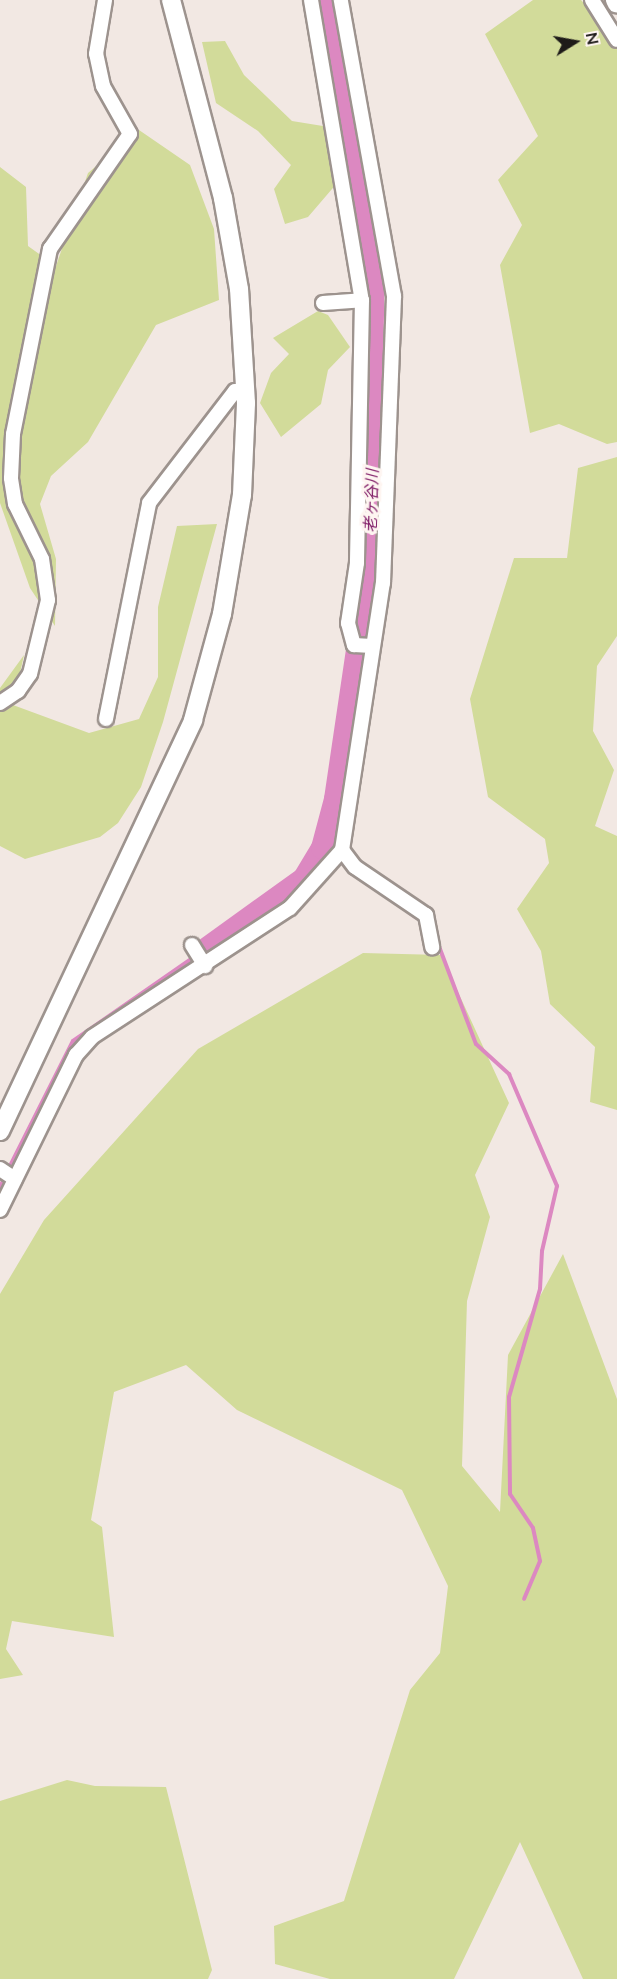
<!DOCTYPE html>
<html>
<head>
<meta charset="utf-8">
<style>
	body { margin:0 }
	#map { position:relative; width:617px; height:1979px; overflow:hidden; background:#f2e8e3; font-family:Lato,"Noto Sans JP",sans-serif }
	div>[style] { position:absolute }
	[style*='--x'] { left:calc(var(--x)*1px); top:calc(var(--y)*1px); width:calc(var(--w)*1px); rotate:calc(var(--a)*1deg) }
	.green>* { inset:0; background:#d2db9a }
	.stream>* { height:4px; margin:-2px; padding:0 2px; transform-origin:2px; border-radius:2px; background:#dc88c1 }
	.river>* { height:22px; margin:-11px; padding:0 11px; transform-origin:11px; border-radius:11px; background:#dc88c1 }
	.roads { filter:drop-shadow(2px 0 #9d938e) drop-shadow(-2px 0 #9d938e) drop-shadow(0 2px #9d938e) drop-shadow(0 -2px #9d938e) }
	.minor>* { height:14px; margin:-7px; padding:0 7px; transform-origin:7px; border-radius:7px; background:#fff }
	.tertiary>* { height:18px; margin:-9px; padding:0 9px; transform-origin:9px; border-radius:9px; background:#fff }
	span { translate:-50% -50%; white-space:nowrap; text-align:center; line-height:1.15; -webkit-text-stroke:6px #fef5f1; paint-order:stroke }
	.water-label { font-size:16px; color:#83216a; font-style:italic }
	.north { position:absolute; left:545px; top:12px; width:60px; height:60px; -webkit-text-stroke:4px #fef5f1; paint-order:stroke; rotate:79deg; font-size:16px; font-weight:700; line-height:24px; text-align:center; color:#1e1b19 }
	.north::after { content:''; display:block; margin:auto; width:21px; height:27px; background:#1e1b19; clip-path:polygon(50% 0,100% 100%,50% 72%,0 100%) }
</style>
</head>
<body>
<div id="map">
	<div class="green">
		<div style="clip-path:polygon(533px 0,581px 0,617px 38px,617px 442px,607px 444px,559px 424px,530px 433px,500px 265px,522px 225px,498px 180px,538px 136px,485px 34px)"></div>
		<div style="clip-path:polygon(225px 41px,244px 75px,292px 121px,329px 127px,338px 182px,308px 217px,285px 224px,274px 189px,291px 165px,258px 131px,216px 103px,202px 42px)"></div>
		<div style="clip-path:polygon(139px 130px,190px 165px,214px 229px,219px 300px,156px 325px,88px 442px,51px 476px,40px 504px,56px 559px,55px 626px,30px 588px,0 503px,0 167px,26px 187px,28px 246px,56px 266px,88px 173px)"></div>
		<div style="clip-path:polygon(318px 311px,328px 315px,350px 347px,328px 370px,321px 404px,281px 437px,260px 403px,271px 373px,289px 354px,273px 338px)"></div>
		<div style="clip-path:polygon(617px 457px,617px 636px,597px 666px,593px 731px,614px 770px,595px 826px,617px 836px,617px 1110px,590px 1102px,595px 1047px,550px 1004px,541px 951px,517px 909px,549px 863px,545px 839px,488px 797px,470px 699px,514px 558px,567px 558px,578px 468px)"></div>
		<div style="clip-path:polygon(217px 524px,163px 722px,141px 787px,118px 823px,100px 837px,25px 859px,0 846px,0 688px,24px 655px,13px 705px,89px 733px,139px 719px,158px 677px,158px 607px,177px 526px)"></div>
		<div style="clip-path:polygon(363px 953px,441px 955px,509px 1103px,475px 1175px,490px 1217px,467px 1301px,462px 1466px,500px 1512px,508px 1355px,563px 1254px,617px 1399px,617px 1979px,583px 1979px,520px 1842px,454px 1979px,330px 1979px,275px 1964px,274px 1926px,344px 1901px,410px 1690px,440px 1653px,448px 1586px,402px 1490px,237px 1410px,186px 1365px,114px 1392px,91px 1520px,102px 1527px,114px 1637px,12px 1621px,6px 1649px,23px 1675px,0 1679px,0 1294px,44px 1220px,198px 1049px)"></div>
		<div style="clip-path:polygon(67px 1780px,95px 1786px,166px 1787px,212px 1970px,208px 1979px,0 1979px,0 1801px)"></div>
	</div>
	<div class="stream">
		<div style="--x:322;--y:848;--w:31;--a:37"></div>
		<div style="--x:395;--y:902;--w:26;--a:36"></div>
		<div style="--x:437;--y:941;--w:110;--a:69.3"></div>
		<div style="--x:476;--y:1044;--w:45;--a:42.3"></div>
		<div style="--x:509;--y:1074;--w:122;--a:66.8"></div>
		<div style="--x:557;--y:1186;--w:67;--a:103"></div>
		<div style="--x:542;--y:1251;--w:38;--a:93"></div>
		<div style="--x:540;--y:1289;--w:112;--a:106"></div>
		<div style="--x:509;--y:1397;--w:97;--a:89.4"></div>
		<div style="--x:510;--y:1494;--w:41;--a:55.9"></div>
		<div style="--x:533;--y:1528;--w:34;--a:78"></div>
		<div style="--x:540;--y:1561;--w:41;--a:112.8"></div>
		<div style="--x:8;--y:1170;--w:144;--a:-63.3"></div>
		<div style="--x:73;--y:1041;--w:147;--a:-34.8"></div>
		<div style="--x:0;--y:1187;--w:11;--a:-63"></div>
	</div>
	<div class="river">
		<div style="--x:207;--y:948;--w:120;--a:-35.8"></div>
		<div style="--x:304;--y:878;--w:35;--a:-59"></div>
		<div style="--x:322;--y:848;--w:51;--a:-75.1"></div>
		<div style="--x:335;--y:799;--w:226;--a:-81.6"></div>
		<div style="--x:368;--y:575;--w:316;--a:-88.9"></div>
		<div style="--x:374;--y:259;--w:263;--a:-100.3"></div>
	</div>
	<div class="roads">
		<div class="minor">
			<div style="--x:311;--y:0;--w:304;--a:80.4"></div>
			<div style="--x:362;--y:300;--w:263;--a:91.1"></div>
			<div style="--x:357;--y:563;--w:61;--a:98.5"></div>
			<div style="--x:348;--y:623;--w:23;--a:75"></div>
			<div style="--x:354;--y:645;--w:18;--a:3"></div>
			<div style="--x:592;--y:0;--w:47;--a:58"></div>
			<div style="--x:323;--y:303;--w:39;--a:-4"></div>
			<div style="--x:0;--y:703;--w:22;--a:-34"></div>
			<div style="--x:18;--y:691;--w:21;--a:-55"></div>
			<div style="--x:30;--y:674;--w:76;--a:-76.3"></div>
			<div style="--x:48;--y:600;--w:41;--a:-98.3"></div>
			<div style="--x:42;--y:559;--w:61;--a:-116.1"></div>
			<div style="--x:15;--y:504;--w:26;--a:-99"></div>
			<div style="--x:11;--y:478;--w:44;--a:-87.4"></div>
			<div style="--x:13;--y:434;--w:189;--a:-78.7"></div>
			<div style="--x:50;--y:249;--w:140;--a:-55.2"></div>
			<div style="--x:130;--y:134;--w:55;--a:-119.4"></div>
			<div style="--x:103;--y:86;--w:33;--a:-102"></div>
			<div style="--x:96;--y:54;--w:55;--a:-80.5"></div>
			<div style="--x:106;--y:719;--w:220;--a:-78.7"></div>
			<div style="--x:149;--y:503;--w:141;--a:-52.5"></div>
			<div style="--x:235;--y:391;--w:11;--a:0"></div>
			<div style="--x:342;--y:850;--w:21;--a:53"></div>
			<div style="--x:355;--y:867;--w:86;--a:34.1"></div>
			<div style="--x:426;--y:915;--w:33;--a:79"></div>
			<div style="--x:192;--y:945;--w:25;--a:58"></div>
			<div style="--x:0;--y:1169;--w:18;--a:34"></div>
			<div style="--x:0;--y:1210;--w:173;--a:-63.9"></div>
			<div style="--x:76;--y:1055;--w:24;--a:-48"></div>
			<div style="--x:92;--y:1037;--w:236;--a:-33.1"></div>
			<div style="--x:290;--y:908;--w:78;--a:-48.1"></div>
			<div style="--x:342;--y:850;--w:270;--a:-81.3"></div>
			<div style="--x:383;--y:583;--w:287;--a:-87.8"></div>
			<div style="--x:394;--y:296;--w:301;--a:-100.2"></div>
		</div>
		<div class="tertiary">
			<div style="--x:615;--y:0;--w:4;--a:63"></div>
			<div style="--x:0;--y:1131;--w:454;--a:-64.8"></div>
			<div style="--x:193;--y:720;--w:110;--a:-74.7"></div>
			<div style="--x:222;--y:614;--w:121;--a:-80.5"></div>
			<div style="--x:242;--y:495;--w:92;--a:-87.5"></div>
			<div style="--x:246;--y:403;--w:114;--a:-93.5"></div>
			<div style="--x:239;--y:289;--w:92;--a:-100"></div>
			<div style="--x:223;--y:198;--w:205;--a:-104.7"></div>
		</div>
	</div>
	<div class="water-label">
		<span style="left:371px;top:501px;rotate:-88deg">老ヶ谷川</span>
	</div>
	<div class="north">N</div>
</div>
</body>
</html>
